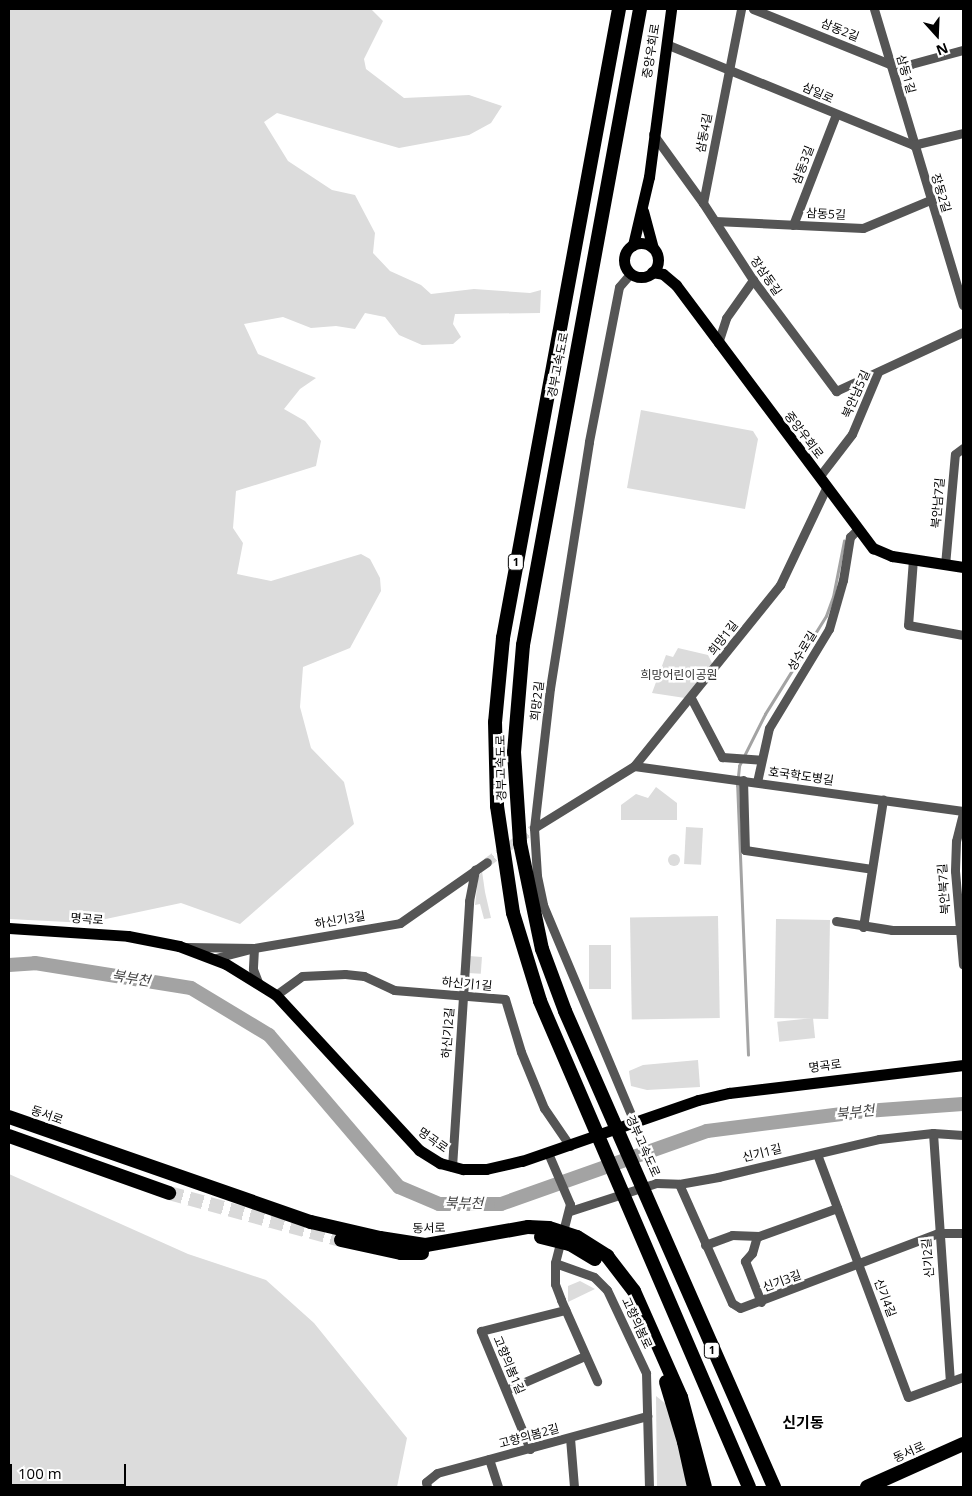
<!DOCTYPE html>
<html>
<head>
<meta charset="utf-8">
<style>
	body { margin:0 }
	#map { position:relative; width:972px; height:1496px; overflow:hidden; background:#fff; font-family:"Open Sans","Noto Sans KR",sans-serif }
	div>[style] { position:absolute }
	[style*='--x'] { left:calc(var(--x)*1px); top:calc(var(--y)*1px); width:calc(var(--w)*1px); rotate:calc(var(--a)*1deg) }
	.green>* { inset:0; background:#dcdcdc; transform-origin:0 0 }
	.round { border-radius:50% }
	.stream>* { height:2.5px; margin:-1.25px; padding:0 1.25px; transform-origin:1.25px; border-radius:1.25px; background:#a3a3a3 }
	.river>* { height:14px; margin:-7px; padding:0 7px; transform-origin:7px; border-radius:7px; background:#a3a3a3 }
	.minor-tunnel>* { height:9px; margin-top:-4.5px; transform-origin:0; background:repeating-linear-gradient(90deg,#d9d9d9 0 9px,transparent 0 13.5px) }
	.highway-tunnel>* { height:14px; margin-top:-7px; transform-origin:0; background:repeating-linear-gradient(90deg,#d9d9d9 0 14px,transparent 0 21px) }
	.minor>* { height:9px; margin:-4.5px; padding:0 4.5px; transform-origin:4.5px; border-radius:4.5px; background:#555 }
	.major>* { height:11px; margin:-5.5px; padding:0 5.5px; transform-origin:5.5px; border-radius:5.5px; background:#000 }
	.major>.ring { margin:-5.5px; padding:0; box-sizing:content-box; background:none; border:11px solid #000; border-radius:50% }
	.highway>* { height:14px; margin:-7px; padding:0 7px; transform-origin:7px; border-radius:7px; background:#000 }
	span { translate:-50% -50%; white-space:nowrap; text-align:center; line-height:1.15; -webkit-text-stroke:5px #fff; paint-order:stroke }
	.shield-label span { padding:1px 4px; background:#fff; border:1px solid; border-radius:4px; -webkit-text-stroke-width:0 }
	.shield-label { font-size:11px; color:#000; font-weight:700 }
	.street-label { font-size:12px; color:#000 }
	.park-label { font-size:12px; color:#333 }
	.water-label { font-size:14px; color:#444; font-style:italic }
	.quarter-label { font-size:15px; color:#000; font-weight:700 }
	.frame { position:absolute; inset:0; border:10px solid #000; pointer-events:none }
	.north { position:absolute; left:912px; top:10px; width:50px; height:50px; -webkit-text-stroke:4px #fff; paint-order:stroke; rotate:160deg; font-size:14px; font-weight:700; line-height:20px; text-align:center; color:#000 }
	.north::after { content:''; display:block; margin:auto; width:18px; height:22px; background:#000; clip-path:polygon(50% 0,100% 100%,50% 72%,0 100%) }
	.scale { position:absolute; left:10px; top:1464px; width:116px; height:22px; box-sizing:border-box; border:2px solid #000; border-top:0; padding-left:6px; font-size:15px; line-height:18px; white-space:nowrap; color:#000; -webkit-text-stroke:4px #fff; paint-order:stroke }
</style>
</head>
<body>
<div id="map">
	<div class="green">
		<div style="clip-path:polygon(9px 9px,371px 9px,383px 21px,364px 59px,366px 69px,404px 98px,469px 95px,502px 106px,491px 123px,469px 135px,399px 148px,277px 113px,264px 122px,288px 161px,332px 190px,355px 195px,375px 233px,373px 253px,390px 271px,421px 285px,431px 294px,474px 289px,530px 293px,541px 290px,540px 313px,455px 314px,453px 324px,461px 337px,453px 344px,422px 345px,399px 335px,385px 317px,365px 313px,355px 329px,336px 326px,311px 328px,283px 317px,244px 324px,258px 354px,316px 378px,300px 389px,284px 409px,305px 421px,321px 441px,316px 466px,236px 491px,233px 528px,243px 543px,237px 574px,271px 581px,361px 554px,370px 559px,380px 578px,381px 591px,350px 648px,303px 667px,300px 707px,311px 748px,344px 782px,354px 824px,240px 924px,181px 903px,87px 923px,9px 919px)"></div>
		<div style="clip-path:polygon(641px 410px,753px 431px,758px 439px,745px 509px,627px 488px)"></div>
		<div style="clip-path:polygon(678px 648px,708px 655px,713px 665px,685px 698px,652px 693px,666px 655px,673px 657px)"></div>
		<div style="clip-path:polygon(656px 787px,677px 803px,677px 820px,621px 820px,621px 805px,636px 794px,648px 798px)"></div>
		<div style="left:686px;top:827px;width:17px;height:37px;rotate:3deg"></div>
		<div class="round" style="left:668px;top:854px;width:12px;height:12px"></div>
		<div style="clip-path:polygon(482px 871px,485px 892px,491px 918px,484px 919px,480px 904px,475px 905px,478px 878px)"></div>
		<div style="left:718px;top:916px;width:102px;height:88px;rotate:89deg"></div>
		<div style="left:776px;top:919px;width:54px;height:99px;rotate:1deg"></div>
		<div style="left:589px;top:945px;width:22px;height:44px"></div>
		<div style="left:469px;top:956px;width:13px;height:17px;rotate:4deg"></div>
		<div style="left:813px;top:1018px;width:20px;height:36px;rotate:84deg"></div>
		<div style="clip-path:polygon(698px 1060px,700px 1087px,647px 1090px,631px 1086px,629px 1071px,643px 1065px)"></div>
		<div style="clip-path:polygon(9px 1174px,188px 1254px,266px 1280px,314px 1323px,407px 1438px,397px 1487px,9px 1487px)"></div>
		<div style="clip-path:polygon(580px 1281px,595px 1289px,568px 1302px,568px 1286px)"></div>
		<div style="clip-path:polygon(656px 1396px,666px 1404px,680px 1445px,688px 1487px,657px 1487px)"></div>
	</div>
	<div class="stream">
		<div style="--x:748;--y:1055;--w:269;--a:-92.3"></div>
		<div style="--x:737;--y:786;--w:20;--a:-84"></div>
		<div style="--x:739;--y:766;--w:58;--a:-63.4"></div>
		<div style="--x:765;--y:714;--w:115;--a:-58.1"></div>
		<div style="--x:826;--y:616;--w:20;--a:-70"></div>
		<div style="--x:833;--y:597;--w:57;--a:-78.9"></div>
	</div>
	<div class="river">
		<div style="--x:9;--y:965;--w:26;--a:-4"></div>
		<div style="--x:35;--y:963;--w:158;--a:9.1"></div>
		<div style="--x:191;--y:988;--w:91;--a:31.1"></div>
		<div style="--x:269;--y:1035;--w:200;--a:49.5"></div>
		<div style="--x:399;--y:1187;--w:43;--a:23"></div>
		<div style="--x:439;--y:1204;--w:62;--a:0"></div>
		<div style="--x:501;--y:1204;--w:219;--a:-19.5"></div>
		<div style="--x:707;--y:1131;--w:160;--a:-7.2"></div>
		<div style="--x:866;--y:1111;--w:97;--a:-4.1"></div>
	</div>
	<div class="minor-tunnel">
		<div style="--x:487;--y:862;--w:58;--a:-35.9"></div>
	</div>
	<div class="highway-tunnel">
		<div style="--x:169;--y:1193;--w:178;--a:15.3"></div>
	</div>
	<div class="minor">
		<div style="--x:753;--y:9;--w:148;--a:21.9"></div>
		<div style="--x:890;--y:64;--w:21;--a:0"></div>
		<div style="--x:911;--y:64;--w:54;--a:-15.1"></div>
		<div style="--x:874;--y:9;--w:309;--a:73.3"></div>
		<div style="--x:666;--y:44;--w:267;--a:22.2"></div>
		<div style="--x:913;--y:145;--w:51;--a:-13.5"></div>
		<div style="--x:653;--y:134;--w:85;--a:54.1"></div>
		<div style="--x:703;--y:203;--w:92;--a:57"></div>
		<div style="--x:753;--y:280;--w:139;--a:53.2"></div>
		<div style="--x:836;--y:391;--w:140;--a:-24.9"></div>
		<div style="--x:703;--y:203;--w:198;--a:-78.9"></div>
		<div style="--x:715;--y:221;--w:148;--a:2.7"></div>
		<div style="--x:863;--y:228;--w:73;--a:-22.7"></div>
		<div style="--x:793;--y:225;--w:119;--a:-68.8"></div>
		<div style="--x:631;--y:273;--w:18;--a:131"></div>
		<div style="--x:619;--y:287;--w:158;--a:101"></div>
		<div style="--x:589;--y:442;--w:249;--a:99"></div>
		<div style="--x:550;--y:688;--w:141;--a:96.5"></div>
		<div style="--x:534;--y:828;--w:48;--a:86.4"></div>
		<div style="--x:537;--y:876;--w:30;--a:78"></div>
		<div style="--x:543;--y:905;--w:235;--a:67.2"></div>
		<div style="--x:718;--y:343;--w:26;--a:-72"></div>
		<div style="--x:726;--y:318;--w:47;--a:-54.6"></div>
		<div style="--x:819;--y:477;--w:54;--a:-52.5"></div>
		<div style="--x:852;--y:434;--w:67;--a:-67.2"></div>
		<div style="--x:913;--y:559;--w:66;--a:94.3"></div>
		<div style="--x:908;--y:625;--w:56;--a:10.3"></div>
		<div style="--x:945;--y:565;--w:111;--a:-84.9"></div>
		<div style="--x:955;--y:454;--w:10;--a:-37"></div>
		<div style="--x:691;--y:698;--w:67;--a:62.3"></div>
		<div style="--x:722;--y:757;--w:39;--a:4"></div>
		<div style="--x:634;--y:766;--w:332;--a:7.8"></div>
		<div style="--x:743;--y:780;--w:70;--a:88.4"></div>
		<div style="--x:745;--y:850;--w:128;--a:8.5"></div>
		<div style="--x:757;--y:782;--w:55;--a:-77.5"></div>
		<div style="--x:769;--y:728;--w:116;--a:-58.8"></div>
		<div style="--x:829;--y:629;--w:51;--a:-74.1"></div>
		<div style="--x:843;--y:580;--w:44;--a:-80.8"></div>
		<div style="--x:850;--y:537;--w:10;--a:-45"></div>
		<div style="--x:963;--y:813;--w:29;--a:104"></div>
		<div style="--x:956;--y:841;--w:30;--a:92"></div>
		<div style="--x:955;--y:871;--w:94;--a:85.1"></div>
		<div style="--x:534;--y:828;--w:118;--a:-31.8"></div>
		<div style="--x:634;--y:766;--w:233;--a:-51.1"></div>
		<div style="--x:780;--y:585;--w:107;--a:-64.6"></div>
		<div style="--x:836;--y:921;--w:57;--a:9.1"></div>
		<div style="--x:892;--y:930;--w:68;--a:0"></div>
		<div style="--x:863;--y:927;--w:129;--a:-81.1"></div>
		<div style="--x:186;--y:947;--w:68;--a:0.8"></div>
		<div style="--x:254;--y:948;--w:148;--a:-9.7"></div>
		<div style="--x:400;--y:923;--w:106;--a:-35"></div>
		<div style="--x:212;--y:959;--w:43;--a:-14.7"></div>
		<div style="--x:254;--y:948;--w:21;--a:93"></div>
		<div style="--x:253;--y:969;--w:14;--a:69"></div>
		<div style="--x:276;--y:995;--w:32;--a:-36"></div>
		<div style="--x:302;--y:976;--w:43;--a:-2.7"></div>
		<div style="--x:345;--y:974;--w:19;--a:6"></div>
		<div style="--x:364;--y:976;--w:33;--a:25"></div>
		<div style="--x:394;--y:990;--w:111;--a:4.6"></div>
		<div style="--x:505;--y:999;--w:55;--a:73.2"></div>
		<div style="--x:521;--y:1052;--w:61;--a:67.7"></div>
		<div style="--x:544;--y:1108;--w:46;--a:55.6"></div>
		<div style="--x:933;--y:1133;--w:249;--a:86.1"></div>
		<div style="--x:548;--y:1153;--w:56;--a:66.7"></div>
		<div style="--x:570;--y:1204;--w:61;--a:104.3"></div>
		<div style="--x:555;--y:1263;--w:41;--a:19.7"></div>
		<div style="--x:594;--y:1277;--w:18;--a:45"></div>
		<div style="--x:607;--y:1290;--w:92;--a:64.8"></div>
		<div style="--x:646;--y:1373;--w:114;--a:88.5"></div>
		<div style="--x:817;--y:1154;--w:259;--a:69.5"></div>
		<div style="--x:908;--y:1397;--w:59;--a:-20"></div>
		<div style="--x:452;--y:1167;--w:267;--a:-86.3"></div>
		<div style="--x:469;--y:901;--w:32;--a:-79"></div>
		<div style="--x:679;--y:1184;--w:130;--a:66"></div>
		<div style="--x:732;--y:1303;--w:9;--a:32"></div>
		<div style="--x:740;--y:1308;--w:212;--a:-20.7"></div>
		<div style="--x:938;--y:1233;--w:25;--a:0"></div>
		<div style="--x:570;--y:1211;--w:90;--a:-18"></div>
		<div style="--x:656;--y:1183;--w:23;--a:2"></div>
		<div style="--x:679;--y:1184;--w:40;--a:-10"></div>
		<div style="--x:718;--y:1177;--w:165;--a:-13.3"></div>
		<div style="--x:879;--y:1139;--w:54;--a:-6.3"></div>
		<div style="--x:933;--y:1133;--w:30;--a:4"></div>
		<div style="--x:757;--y:1236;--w:18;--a:106"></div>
		<div style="--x:752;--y:1253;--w:11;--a:131"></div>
		<div style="--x:745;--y:1261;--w:44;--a:68.7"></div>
		<div style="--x:705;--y:1245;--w:29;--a:-20"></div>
		<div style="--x:732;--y:1235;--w:27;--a:2"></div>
		<div style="--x:759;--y:1236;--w:83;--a:-19.7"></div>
		<div style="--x:555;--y:1263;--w:21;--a:90"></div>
		<div style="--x:555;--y:1284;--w:17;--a:69"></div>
		<div style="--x:561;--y:1300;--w:89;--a:66"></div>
		<div style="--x:506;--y:1390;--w:86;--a:-23.3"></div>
		<div style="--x:570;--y:1438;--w:49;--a:85.3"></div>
		<div style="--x:530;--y:1449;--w:128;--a:-112.6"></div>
		<div style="--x:481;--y:1331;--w:87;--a:-14"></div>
		<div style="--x:489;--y:1459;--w:29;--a:72"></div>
		<div style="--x:427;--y:1487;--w:5;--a:-101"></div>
		<div style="--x:426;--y:1482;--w:14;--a:-39"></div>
		<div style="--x:437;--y:1473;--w:218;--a:-15.2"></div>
	</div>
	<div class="major">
		<div style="--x:643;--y:211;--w:38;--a:75"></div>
		<div class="ring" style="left:624px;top:243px;width:23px;height:23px"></div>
		<div style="--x:633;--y:245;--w:70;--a:-76.8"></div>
		<div style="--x:649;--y:177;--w:169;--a:-82.5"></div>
		<div style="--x:652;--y:272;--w:11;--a:10"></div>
		<div style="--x:663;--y:274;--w:17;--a:40"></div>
		<div style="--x:676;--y:285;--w:329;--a:53.2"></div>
		<div style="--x:873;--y:548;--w:21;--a:23"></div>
		<div style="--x:892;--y:556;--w:72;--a:8.8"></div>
		<div style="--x:9;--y:928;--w:119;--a:3.8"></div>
		<div style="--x:128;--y:936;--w:52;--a:11.1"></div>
		<div style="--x:179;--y:946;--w:50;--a:21"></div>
		<div style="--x:226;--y:964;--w:59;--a:31.8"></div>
		<div style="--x:276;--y:995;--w:211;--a:47.3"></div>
		<div style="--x:419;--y:1150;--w:25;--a:32"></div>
		<div style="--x:440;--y:1163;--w:24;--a:15"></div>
		<div style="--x:463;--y:1169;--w:23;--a:0"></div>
		<div style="--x:486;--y:1169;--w:37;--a:-13"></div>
		<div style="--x:522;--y:1161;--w:186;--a:-19.1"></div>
		<div style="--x:698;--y:1100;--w:32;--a:-13"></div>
		<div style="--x:729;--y:1093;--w:236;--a:-6.8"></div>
	</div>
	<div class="highway">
		<div style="--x:619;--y:9;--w:640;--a:100.45"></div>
		<div style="--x:503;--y:638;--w:84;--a:95.4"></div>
		<div style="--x:495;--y:722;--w:84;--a:88.6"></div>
		<div style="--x:497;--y:806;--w:108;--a:81.5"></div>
		<div style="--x:513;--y:913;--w:92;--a:72.9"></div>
		<div style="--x:540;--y:1001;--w:529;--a:66.73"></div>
		<div style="--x:640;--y:9;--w:647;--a:100.42"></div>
		<div style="--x:523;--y:645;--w:107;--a:94.8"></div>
		<div style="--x:514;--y:752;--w:91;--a:86.2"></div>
		<div style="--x:520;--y:843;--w:108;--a:78.3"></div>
		<div style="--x:542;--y:949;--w:66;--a:69.6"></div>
		<div style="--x:565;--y:1011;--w:520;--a:66.29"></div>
		<div style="--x:9;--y:1117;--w:320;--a:19.2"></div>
		<div style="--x:311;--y:1222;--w:71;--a:13.1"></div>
		<div style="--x:380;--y:1238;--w:47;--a:8.7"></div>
		<div style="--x:426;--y:1245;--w:104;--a:-10"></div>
		<div style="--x:528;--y:1227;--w:21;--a:3"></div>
		<div style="--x:549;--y:1228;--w:29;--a:18"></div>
		<div style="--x:577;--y:1237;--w:36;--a:32"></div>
		<div style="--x:607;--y:1256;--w:44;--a:52.4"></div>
		<div style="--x:634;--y:1291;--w:116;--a:66.1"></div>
		<div style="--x:681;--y:1397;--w:93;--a:75.1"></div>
		<div style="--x:9;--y:1136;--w:170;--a:19.6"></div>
		<div style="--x:541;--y:1237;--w:30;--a:14"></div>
		<div style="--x:570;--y:1244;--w:29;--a:31"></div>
		<div style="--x:341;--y:1240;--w:61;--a:12.2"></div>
		<div style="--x:401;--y:1253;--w:21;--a:0"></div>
		<div style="--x:666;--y:1382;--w:63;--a:73.3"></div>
		<div style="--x:684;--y:1442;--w:46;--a:77.5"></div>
		<div style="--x:867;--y:1487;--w:105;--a:-24.1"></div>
	</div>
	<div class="shield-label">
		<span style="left:516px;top:562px">1</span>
		<span style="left:712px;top:1350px">1</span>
	</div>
	<div class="street-label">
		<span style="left:840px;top:30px;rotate:22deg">삼동2길</span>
		<span style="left:651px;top:51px;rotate:-81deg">중앙우회로</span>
		<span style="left:906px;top:74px;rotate:74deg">삼동1길</span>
		<span style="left:818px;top:93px;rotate:24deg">삼일로</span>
		<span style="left:704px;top:133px;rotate:-79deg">삼동4길</span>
		<span style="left:803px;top:165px;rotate:-69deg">삼동3길</span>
		<span style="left:941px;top:193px;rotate:73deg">장동2길</span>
		<span style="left:826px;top:214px;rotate:3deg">삼동5길</span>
		<span style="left:766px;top:276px;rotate:55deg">장삼동길</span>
		<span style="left:558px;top:365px;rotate:-79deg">경부고속도로</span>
		<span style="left:856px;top:394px;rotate:-66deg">북안남5길</span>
		<span style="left:804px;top:435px;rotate:53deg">중앙우회로</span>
		<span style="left:938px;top:503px;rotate:-85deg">북안남7길</span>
		<span style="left:723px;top:638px;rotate:-52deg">희망1길</span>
		<span style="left:802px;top:651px;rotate:-59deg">성수로길</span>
		<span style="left:537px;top:701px;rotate:-83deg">희망2길</span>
		<span style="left:501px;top:768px;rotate:-91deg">경부고속도로</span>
		<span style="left:801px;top:776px;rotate:8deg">호국학도병길</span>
		<span style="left:944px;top:889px;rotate:-94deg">북안북7길</span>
		<span style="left:87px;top:919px;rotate:4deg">명곡로</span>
		<span style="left:340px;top:920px;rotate:-10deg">하신기3길</span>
		<span style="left:467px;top:984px;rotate:5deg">하신기1길</span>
		<span style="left:448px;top:1033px;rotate:-86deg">하신기2길</span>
		<span style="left:825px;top:1066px;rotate:-8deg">명곡로</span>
		<span style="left:47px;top:1115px;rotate:19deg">동서로</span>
		<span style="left:433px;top:1140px;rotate:35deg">명곡로</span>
		<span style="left:643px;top:1146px;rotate:66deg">경부고속도로</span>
		<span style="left:762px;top:1153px;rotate:-14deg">신기1길</span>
		<span style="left:429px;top:1228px;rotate:-1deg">동서로</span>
		<span style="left:928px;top:1258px;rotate:-95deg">신기2길</span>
		<span style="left:782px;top:1281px;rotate:-20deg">신기3길</span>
		<span style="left:885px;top:1298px;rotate:69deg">신기4길</span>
		<span style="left:637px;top:1323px;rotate:65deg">고향의봄로</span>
		<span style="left:509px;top:1365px;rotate:67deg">고향의봄1길</span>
		<span style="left:529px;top:1436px;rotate:-15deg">고향의봄2길</span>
		<span style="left:909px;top:1452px;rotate:-24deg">동서로</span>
	</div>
	<div class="park-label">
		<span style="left:679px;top:675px">희망어린이공원</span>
	</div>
	<div class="water-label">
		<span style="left:131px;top:978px;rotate:9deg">북부천</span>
		<span style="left:855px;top:1112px;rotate:-6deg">북부천</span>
		<span style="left:464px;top:1203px;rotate:1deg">북부천</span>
	</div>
	<div class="quarter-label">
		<span style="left:803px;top:1423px">신기동</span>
	</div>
	<div class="frame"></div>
	<div class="north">N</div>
	<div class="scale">100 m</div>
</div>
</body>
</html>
